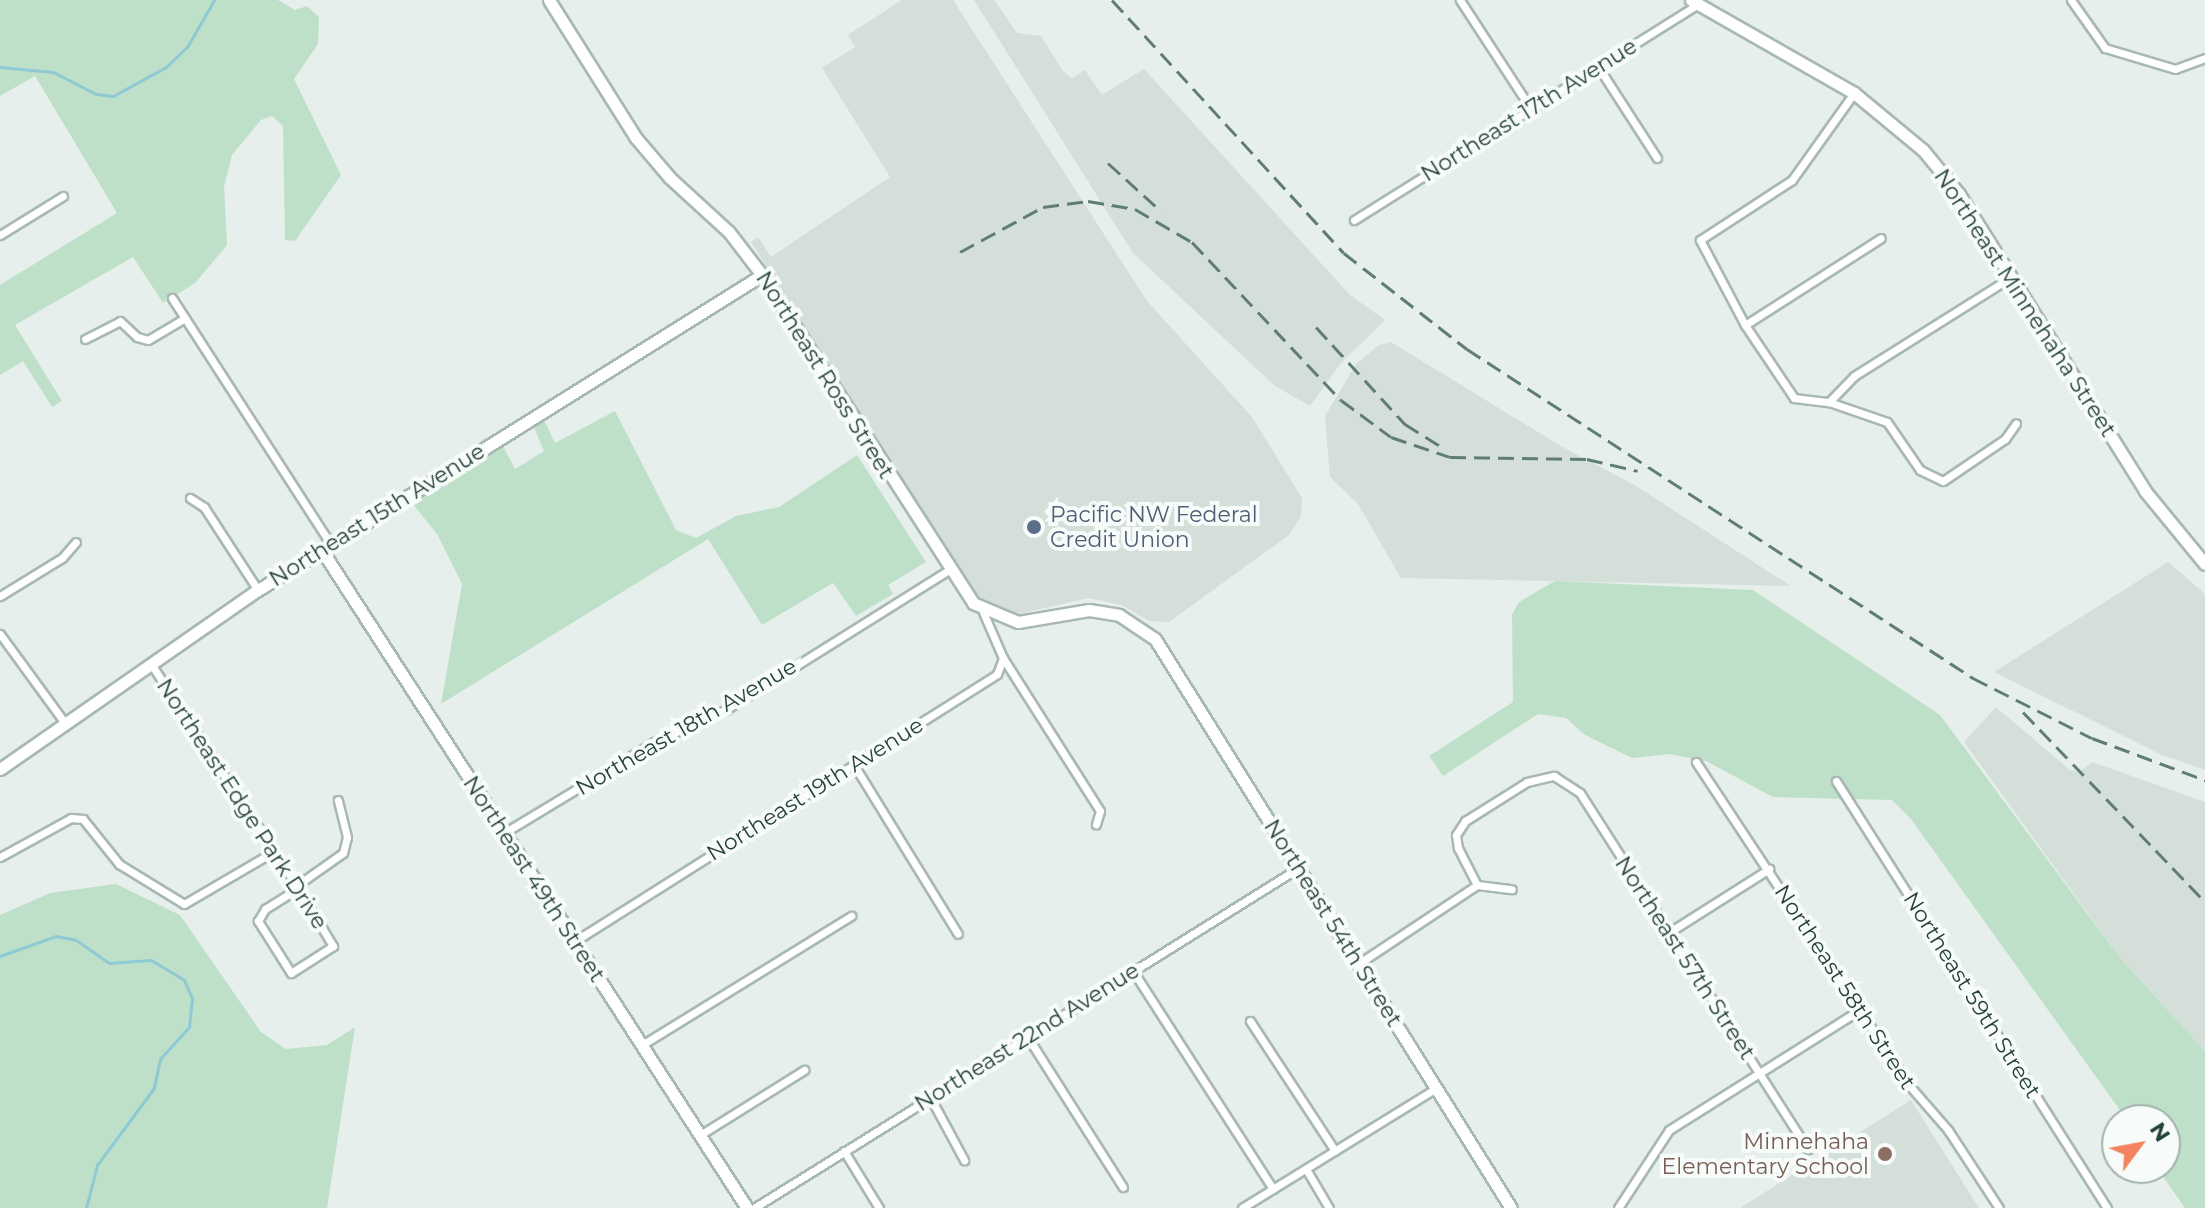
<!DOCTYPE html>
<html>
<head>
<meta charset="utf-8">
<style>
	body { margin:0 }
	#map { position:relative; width:2205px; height:1208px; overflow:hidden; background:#e6efeb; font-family:Montserrat,sans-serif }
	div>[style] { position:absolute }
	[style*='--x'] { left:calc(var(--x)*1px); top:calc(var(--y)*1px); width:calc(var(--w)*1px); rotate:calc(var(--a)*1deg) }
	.built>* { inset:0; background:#d4dfda }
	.green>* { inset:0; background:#bfe0c8 }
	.stream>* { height:3px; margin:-1.5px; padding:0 1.5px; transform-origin:1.5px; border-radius:1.5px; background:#8ec9d4 }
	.roads { filter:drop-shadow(2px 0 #a8b8b2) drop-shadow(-2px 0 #a8b8b2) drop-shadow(0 2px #a8b8b2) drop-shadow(0 -2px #a8b8b2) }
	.street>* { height:7px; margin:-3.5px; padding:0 3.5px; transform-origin:3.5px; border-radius:3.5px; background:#fff }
	.secondary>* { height:11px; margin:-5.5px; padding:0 5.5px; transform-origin:5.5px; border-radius:5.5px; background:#fff }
	.rail>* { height:3px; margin-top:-1.5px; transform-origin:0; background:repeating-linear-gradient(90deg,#5f7d75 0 16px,transparent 0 24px) }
	.dots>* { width:22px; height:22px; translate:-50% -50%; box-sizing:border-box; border:4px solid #f7fbf9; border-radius:50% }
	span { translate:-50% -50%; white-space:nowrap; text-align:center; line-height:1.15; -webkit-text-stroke:8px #f7fbf9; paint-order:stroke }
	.street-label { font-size:22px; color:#24423a }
	.service-label { font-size:22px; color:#4e5e75 }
	.left { translate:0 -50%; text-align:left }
	.education-label { font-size:22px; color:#785e54 }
	.right { translate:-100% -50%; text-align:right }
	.north { position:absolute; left:2101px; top:1104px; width:80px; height:80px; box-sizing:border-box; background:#f7fbf9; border:2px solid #a3b1ad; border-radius:50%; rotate:58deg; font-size:22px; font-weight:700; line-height:32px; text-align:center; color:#24423a }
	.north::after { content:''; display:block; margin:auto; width:28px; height:36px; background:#f4845f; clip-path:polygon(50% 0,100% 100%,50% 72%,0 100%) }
</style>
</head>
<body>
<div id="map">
	<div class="built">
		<div style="clip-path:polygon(902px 0,953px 0,1147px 301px,1252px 417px,1302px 498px,1301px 516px,1289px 535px,1169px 622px,1149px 621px,1121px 605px,1088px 598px,1019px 614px,994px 608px,975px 593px,751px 242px,758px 237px,771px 257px,890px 177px,822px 68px,855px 47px,848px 35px)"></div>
		<div style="clip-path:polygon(974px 0,994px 0,1017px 33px,1041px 36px,1063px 71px,1072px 78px,1085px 70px,1102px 95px,1144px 69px,1350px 295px,1385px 320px,1341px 363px,1310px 406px,1275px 386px,1133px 253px)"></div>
		<div style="clip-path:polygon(1391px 342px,1559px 445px,1636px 486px,1791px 586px,1401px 578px,1358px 504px,1330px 477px,1325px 416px,1356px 364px,1379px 345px)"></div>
		<div style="clip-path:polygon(2168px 562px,2205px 594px,2205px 770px,2162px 755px,1994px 672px)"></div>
		<div style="clip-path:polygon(1996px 707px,2070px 770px,2079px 772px,2092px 762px,2205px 802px,2205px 1051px,2121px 959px,1964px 742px)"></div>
		<div style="clip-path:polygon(1911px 1100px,1979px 1208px,1740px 1208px)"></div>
	</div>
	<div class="green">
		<div style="clip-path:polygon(0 0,278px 0,295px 10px,307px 6px,319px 17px,318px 44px,294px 79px,341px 175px,295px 241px,285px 240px,283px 126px,272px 116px,261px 120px,232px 155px,224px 186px,227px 245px,195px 283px,163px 303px,133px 257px,15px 325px,62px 401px,52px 407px,23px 361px,0 375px,0 285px,117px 213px,35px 76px,0 96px)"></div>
		<div style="clip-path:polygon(615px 411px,676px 530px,696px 538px,736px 516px,779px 507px,857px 455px,926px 562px,888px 585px,893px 594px,856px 616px,833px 583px,762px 625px,708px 539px,441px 704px,462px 584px,437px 534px,412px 503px,503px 446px,515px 469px,544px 451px,533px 425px,544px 420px,555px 443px)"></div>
		<div style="clip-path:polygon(1555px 581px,1753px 590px,1940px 715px,2121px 959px,2205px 1051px,2205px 1208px,2185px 1208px,2157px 1168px,2165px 1168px,2165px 1120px,2127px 1120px,1911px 819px,1892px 800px,1773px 797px,1706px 761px,1669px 754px,1632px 758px,1585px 735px,1566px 718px,1538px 714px,1443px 776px,1429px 756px,1513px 702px,1512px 615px,1519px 602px)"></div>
		<div style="clip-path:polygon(116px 884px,180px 915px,261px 1032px,286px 1049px,327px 1045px,355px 1027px,327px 1208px,0 1208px,0 915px,50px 893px)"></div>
	</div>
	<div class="stream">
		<div style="--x:0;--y:67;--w:53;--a:5.4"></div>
		<div style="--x:53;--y:72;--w:48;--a:27.1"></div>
		<div style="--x:96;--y:94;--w:17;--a:7"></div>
		<div style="--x:113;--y:96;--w:60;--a:-28.7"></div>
		<div style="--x:166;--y:67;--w:29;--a:-44"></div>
		<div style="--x:187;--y:47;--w:54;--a:-60.1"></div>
		<div style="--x:0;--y:956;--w:59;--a:-19.7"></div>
		<div style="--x:56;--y:936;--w:20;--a:11"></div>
		<div style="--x:76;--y:940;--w:40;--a:34.9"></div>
		<div style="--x:109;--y:963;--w:42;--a:-4.1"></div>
		<div style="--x:151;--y:960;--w:39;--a:31"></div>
		<div style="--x:184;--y:980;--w:20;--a:66"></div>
		<div style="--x:192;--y:998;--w:29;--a:96"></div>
		<div style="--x:189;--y:1027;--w:43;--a:132.2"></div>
		<div style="--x:160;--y:1059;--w:30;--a:102"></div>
		<div style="--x:154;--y:1088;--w:96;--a:126.5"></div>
		<div style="--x:97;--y:1165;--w:44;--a:104.3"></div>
	</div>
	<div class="roads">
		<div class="street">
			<div style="--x:1460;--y:0;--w:130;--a:56.9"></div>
			<div style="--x:2071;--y:0;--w:59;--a:54.7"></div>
			<div style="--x:2105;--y:48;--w:73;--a:16.7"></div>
			<div style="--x:2175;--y:69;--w:32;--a:-20"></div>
			<div style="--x:1599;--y:68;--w:107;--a:57.2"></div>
			<div style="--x:1854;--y:93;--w:107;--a:125.5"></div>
			<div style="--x:1792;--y:180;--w:110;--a:146.9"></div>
			<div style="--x:1700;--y:240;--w:96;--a:62.1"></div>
			<div style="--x:1745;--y:325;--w:88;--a:56.1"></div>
			<div style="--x:1794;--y:398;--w:35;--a:7"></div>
			<div style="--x:1829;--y:402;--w:61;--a:19"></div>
			<div style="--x:1887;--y:422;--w:58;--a:55.5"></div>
			<div style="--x:1920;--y:470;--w:25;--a:26"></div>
			<div style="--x:1943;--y:481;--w:75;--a:-34.1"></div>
			<div style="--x:2005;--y:439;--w:19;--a:-55"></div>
			<div style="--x:1354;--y:220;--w:406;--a:-32.1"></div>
			<div style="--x:0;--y:235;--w:74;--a:-31.8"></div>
			<div style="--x:172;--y:298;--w:292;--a:57.2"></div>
			<div style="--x:1745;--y:325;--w:161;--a:-32.6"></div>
			<div style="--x:85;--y:339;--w:39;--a:-27"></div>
			<div style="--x:120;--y:321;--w:23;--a:43"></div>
			<div style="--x:137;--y:337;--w:11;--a:15"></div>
			<div style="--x:148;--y:340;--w:43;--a:-30.7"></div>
			<div style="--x:1829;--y:402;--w:36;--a:-46"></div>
			<div style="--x:1854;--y:376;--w:186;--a:-32.2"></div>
			<div style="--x:190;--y:498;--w:17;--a:33"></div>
			<div style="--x:204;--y:507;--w:99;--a:57"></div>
			<div style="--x:0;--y:596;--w:73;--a:-31.5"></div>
			<div style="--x:62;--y:558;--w:21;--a:-49"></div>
			<div style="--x:983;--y:612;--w:50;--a:66.5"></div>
			<div style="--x:1003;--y:658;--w:181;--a:57.6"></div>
			<div style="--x:1100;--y:811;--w:14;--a:107"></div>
			<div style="--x:0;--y:634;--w:110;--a:53.9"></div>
			<div style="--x:151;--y:664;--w:268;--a:56.7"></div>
			<div style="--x:298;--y:888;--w:68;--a:58.9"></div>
			<div style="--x:333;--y:946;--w:50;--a:147.3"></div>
			<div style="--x:291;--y:973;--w:62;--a:-122.4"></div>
			<div style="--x:258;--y:921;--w:14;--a:-60"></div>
			<div style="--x:265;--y:909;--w:39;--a:-32"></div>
			<div style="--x:1696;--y:762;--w:386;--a:56.6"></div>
			<div style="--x:1908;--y:1084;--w:61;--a:49"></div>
			<div style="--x:1948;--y:1130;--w:93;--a:56.8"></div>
			<div style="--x:854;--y:765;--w:198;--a:58.4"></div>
			<div style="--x:1836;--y:781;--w:506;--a:57.6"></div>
			<div style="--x:504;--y:833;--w:175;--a:-31.2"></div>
			<div style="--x:654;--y:742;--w:80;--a:-24.3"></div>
			<div style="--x:727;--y:709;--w:262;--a:-32.1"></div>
			<div style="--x:0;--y:857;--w:81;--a:-28.8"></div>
			<div style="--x:71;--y:818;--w:12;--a:5"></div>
			<div style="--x:83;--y:819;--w:58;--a:51.3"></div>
			<div style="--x:119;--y:864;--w:76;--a:31.6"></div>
			<div style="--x:184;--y:904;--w:103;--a:-30.3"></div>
			<div style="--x:1477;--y:885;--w:35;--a:7"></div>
			<div style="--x:296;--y:886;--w:57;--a:-35.1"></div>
			<div style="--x:343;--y:853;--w:16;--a:-76"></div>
			<div style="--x:347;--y:837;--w:38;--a:-104"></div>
			<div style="--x:1668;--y:933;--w:120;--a:-32.4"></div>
			<div style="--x:575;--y:941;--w:499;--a:-32.3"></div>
			<div style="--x:997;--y:674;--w:17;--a:-69"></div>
			<div style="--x:1358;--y:964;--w:143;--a:-33.6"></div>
			<div style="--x:1477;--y:885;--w:42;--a:-117.2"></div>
			<div style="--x:1458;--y:848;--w:13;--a:-99"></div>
			<div style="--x:1456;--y:835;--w:17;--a:-57"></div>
			<div style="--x:1465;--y:821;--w:73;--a:-32.2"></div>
			<div style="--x:1527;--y:782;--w:28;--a:-13"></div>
			<div style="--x:1554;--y:776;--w:31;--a:33"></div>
			<div style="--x:1580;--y:793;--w:423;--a:57.4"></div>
			<div style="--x:1133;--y:971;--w:259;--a:57.3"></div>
			<div style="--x:1250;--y:1021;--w:155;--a:56.8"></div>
			<div style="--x:1027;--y:1036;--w:179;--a:57.6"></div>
			<div style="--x:642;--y:1045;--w:246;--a:-31.7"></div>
			<div style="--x:930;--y:1097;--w:72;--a:61.6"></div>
			<div style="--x:700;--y:1135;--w:123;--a:-32"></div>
			<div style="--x:844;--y:1151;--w:67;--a:58.4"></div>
			<div style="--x:1306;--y:1169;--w:45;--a:59.5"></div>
			<div style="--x:754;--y:1208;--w:644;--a:-31.99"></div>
			<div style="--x:1242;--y:1208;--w:228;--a:-31.7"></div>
			<div style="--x:1618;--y:1208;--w:93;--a:-56.8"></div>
			<div style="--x:1669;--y:1130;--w:227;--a:-32.2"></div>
		</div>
		<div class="secondary">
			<div style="--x:549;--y:0;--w:163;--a:57.8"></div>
			<div style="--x:636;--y:138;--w:52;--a:49.6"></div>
			<div style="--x:670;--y:178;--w:80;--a:42.5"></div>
			<div style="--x:729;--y:232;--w:54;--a:52.5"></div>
			<div style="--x:762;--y:275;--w:390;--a:57.2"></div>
			<div style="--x:973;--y:603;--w:49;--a:22.9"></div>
			<div style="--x:1018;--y:622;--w:72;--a:-9.6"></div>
			<div style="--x:1089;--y:610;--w:30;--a:9"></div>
			<div style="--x:1119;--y:615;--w:43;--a:33.7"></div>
			<div style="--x:1155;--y:639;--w:671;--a:57.97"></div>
			<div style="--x:1691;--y:0;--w:188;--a:29.7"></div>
			<div style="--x:1854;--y:93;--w:89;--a:39.6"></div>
			<div style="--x:1923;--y:150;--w:57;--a:50.7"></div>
			<div style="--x:1959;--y:194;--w:350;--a:57.9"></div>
			<div style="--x:2145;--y:491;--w:94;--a:50.6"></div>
			<div style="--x:321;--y:549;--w:785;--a:57.12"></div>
			<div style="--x:0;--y:769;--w:314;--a:-34.8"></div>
			<div style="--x:258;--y:590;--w:594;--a:-32.01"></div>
		</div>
	</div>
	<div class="rail">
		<div style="--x:1112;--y:0;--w:343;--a:47.5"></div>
		<div style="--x:1344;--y:253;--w:156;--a:38"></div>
		<div style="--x:1467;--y:349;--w:604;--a:33.03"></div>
		<div style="--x:1973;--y:678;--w:133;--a:26.8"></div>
		<div style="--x:2092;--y:738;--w:121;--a:20.4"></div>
		<div style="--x:1108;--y:163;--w:72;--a:42.2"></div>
		<div style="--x:960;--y:252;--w:94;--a:-28.5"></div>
		<div style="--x:1043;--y:207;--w:45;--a:-7.6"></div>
		<div style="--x:1088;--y:201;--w:48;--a:9.7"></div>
		<div style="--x:1135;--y:209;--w:66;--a:30.1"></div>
		<div style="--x:1192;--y:242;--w:217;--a:46.7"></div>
		<div style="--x:1341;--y:400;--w:62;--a:36.5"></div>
		<div style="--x:1391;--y:437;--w:62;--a:18.7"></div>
		<div style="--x:1450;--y:457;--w:137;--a:0.8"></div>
		<div style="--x:1587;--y:459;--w:52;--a:13.2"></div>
		<div style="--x:1316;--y:327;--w:132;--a:47.5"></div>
		<div style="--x:1405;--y:424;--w:47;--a:32"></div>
		<div style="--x:2023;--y:712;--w:263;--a:46.2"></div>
	</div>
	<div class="dots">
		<div style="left:1034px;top:527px;background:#5c6f8a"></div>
		<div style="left:1885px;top:1154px;background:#8d6e63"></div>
	</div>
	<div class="street-label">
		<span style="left:1529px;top:110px;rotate:-32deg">Northeast 17th Avenue</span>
		<span style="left:2025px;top:303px;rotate:57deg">Northeast Minnehaha Street</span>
		<span style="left:825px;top:375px;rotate:58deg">Northeast Ross Street</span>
		<span style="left:377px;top:515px;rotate:-32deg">Northeast 15th Avenue</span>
		<span style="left:686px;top:727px;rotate:-30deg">Northeast 18th Avenue</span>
		<span style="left:815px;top:789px;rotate:-32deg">Northeast 19th Avenue</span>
		<span style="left:242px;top:804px;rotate:57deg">Northeast Edge Park Drive</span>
		<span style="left:534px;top:879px;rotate:57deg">Northeast 49th Street</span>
		<span style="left:1333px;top:923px;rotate:58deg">Northeast 54th Street</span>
		<span style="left:1685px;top:958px;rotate:57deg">Northeast 57th Street</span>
		<span style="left:1845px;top:987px;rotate:57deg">Northeast 58th Street</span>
		<span style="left:1972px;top:995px;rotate:58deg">Northeast 59th Street</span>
		<span style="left:1027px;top:1037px;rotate:-32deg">Northeast 22nd Avenue</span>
	</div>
	<div class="service-label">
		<span class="left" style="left:1050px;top:527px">Pacific NW Federal<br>Credit Union</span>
	</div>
	<div class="education-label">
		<span class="right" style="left:1869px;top:1154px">Minnehaha<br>Elementary School</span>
	</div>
	<div class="north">N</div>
</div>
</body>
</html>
